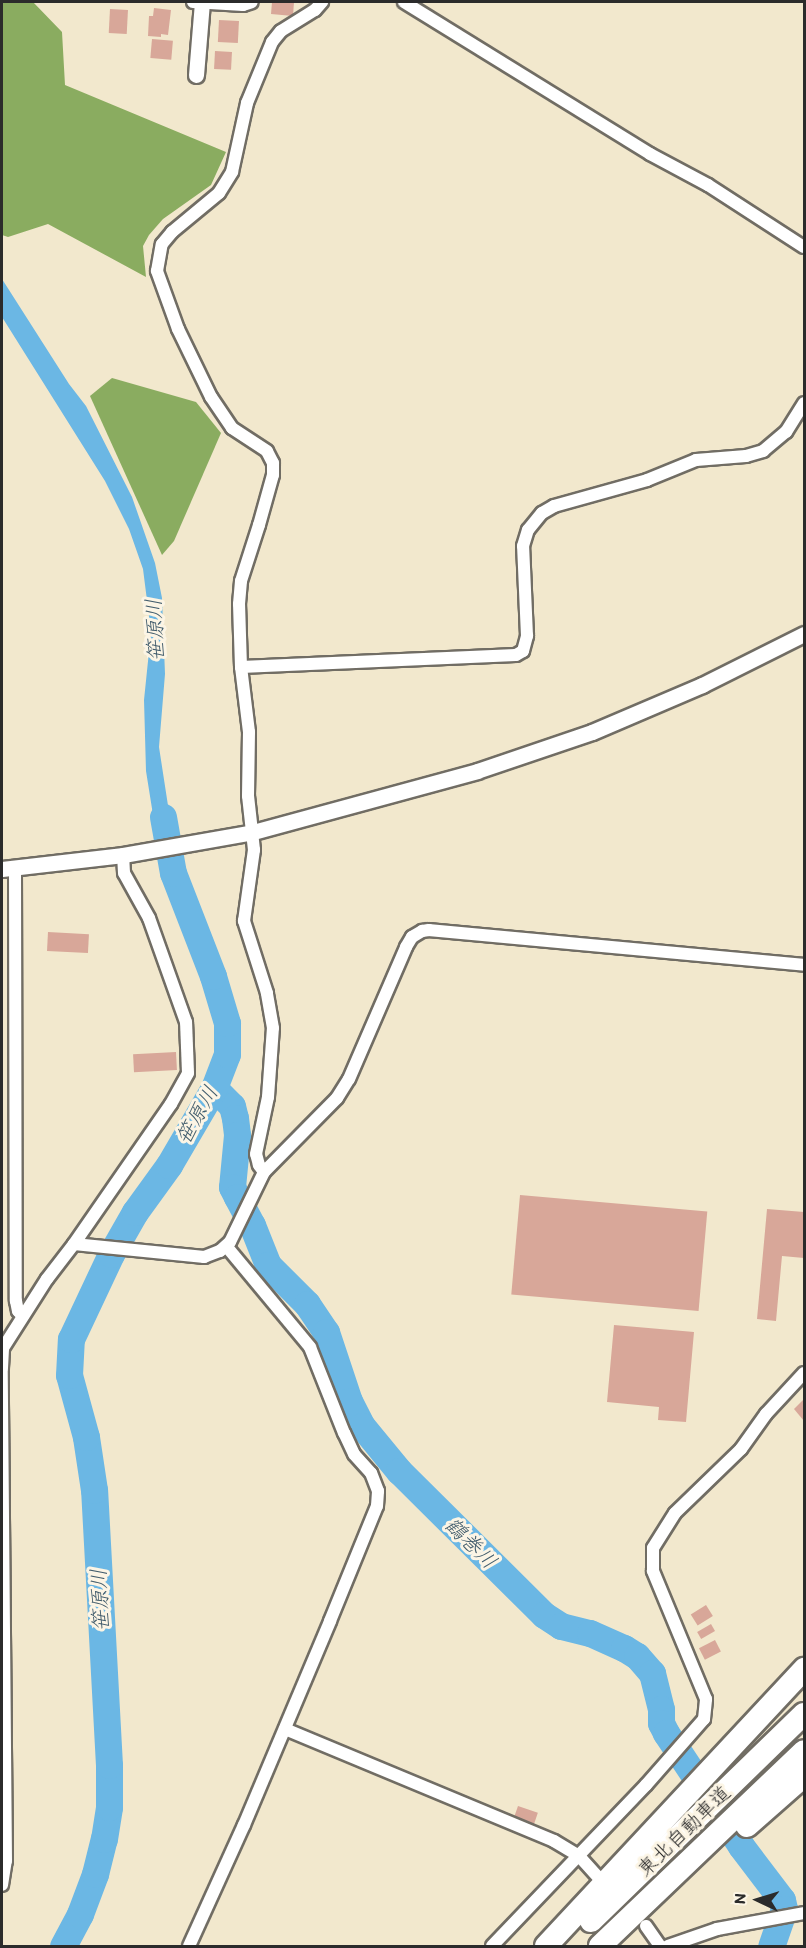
<!DOCTYPE html>
<html>
<head>
<meta charset="utf-8">
<style>
	body { margin:0 }
	#map { position:relative; width:806px; height:1948px; overflow:hidden; background:#f2e8cd; font-family:Itim,"Klee One",sans-serif }
	div>[style] { position:absolute }
	[style*='--x'] { left:calc(var(--x)*1px); top:calc(var(--y)*1px); width:calc(var(--w)*1px); rotate:calc(var(--a)*1deg) }
	.forest>* { inset:0; background:#8aac60 }
	.water>* { inset:0; background:#6bb7e4 }
	.river>* { height:27px; margin:-13.5px; padding:0 13.5px; transform-origin:13.5px; border-radius:13.5px; background:#6bb7e4 }
	.building>* { inset:0; background:#d8a799; transform-origin:0 0 }
	.roads { filter:drop-shadow(2px 0 #716d64) drop-shadow(-2px 0 #716d64) drop-shadow(0 2px #716d64) drop-shadow(0 -2px #716d64) }
	.minor>* { height:12px; margin:-6px; padding:0 6px; transform-origin:6px; border-radius:6px; background:#fff }
	.tertiary>* { height:15px; margin:-7.5px; padding:0 7.5px; transform-origin:7.5px; border-radius:7.5px; background:#fff }
	.motorway>* { height:22px; margin:-11px; padding:0 11px; transform-origin:11px; border-radius:11px; background:#fff }
	span { translate:-50% -50%; white-space:nowrap; text-align:center; line-height:1.15; -webkit-text-stroke:6px #fcf5e5; paint-order:stroke }
	.street-label { font-size:20px; color:#2b2b2b }
	.water-label { font-size:21px; color:#415c6c; font-style:italic }
	.frame { position:absolute; inset:0; border:3px solid #2b2b2b; pointer-events:none }
	.north { position:absolute; left:728px; top:1870px; width:60px; height:60px; -webkit-text-stroke:4px #fcf5e5; paint-order:stroke; rotate:274deg; font-size:16px; font-weight:700; line-height:24px; text-align:center; color:#2b2b2b }
	.north::after { content:''; display:block; margin:auto; width:21px; height:27px; background:#2b2b2b; clip-path:polygon(50% 0,100% 100%,50% 72%,0 100%) }
</style>
</head>
<body>
<div id="map">
	<div class="forest">
		<div style="clip-path:polygon(2px 2px,33px 2px,62px 32px,65px 85px,226px 152px,211px 185px,163px 219px,149px 235px,143px 246px,146px 277px,48px 224px,8px 237px,2px 235px)"></div>
		<div style="clip-path:polygon(112px 378px,196px 402px,221px 433px,174px 541px,162px 555px,90px 396px)"></div>
	</div>
	<div class="water">
		<div style="clip-path:polygon(2px 279px,69px 384px,86px 406px,132px 497px,155px 563px,162px 598px,165px 674px,159px 747px,173px 838px,157px 840px,146px 771px,144px 700px,151px 632px,143px 569px,129px 529px,105px 481px,2px 317px)"></div>
	</div>
	<div class="river">
		<div style="--x:214;--y:1088;--w:25;--a:45"></div>
		<div style="--x:232;--y:1106;--w:12;--a:76"></div>
		<div style="--x:235;--y:1118;--w:17;--a:83"></div>
		<div style="--x:237;--y:1135;--w:52;--a:95.5"></div>
		<div style="--x:232;--y:1187;--w:11;--a:63"></div>
		<div style="--x:237;--y:1197;--w:32;--a:62"></div>
		<div style="--x:252;--y:1225;--w:43;--a:68.2"></div>
		<div style="--x:268;--y:1265;--w:55;--a:45"></div>
		<div style="--x:307;--y:1304;--w:34;--a:56"></div>
		<div style="--x:326;--y:1332;--w:73;--a:71.6"></div>
		<div style="--x:349;--y:1401;--w:28;--a:63"></div>
		<div style="--x:362;--y:1426;--w:58;--a:50.6"></div>
		<div style="--x:399;--y:1471;--w:204;--a:44.8"></div>
		<div style="--x:544;--y:1615;--w:20;--a:33"></div>
		<div style="--x:561;--y:1626;--w:30;--a:14"></div>
		<div style="--x:590;--y:1633;--w:37;--a:24"></div>
		<div style="--x:624;--y:1648;--w:15;--a:32"></div>
		<div style="--x:637;--y:1656;--w:23;--a:49"></div>
		<div style="--x:652;--y:1673;--w:37;--a:76"></div>
		<div style="--x:661;--y:1709;--w:14;--a:90"></div>
		<div style="--x:661;--y:1723;--w:11;--a:63"></div>
		<div style="--x:666;--y:1733;--w:136;--a:56.4"></div>
		<div style="--x:741;--y:1846;--w:68;--a:52.8"></div>
		<div style="--x:782;--y:1900;--w:9;--a:77"></div>
		<div style="--x:784;--y:1909;--w:39;--a:109"></div>
		<div style="--x:63;--y:1946;--w:36;--a:-62"></div>
		<div style="--x:80;--y:1914;--w:43;--a:-69.4"></div>
		<div style="--x:95;--y:1874;--w:36;--a:-76"></div>
		<div style="--x:104;--y:1839;--w:32;--a:-81"></div>
		<div style="--x:109;--y:1807;--w:42;--a:-90"></div>
		<div style="--x:109;--y:1765;--w:275;--a:-93.1"></div>
		<div style="--x:94;--y:1490;--w:54;--a:-98.6"></div>
		<div style="--x:86;--y:1437;--w:64;--a:-105.3"></div>
		<div style="--x:69;--y:1375;--w:36;--a:-87"></div>
		<div style="--x:71;--y:1339;--w:94;--a:-64.8"></div>
		<div style="--x:111;--y:1254;--w:48;--a:-60.3"></div>
		<div style="--x:135;--y:1212;--w:58;--a:-54.1"></div>
		<div style="--x:169;--y:1165;--w:89;--a:-59.7"></div>
		<div style="--x:214;--y:1088;--w:36;--a:-69"></div>
		<div style="--x:227;--y:1054;--w:31;--a:-90"></div>
		<div style="--x:227;--y:1023;--w:49;--a:-106.6"></div>
		<div style="--x:213;--y:976;--w:110;--a:-111.2"></div>
		<div style="--x:173;--y:873;--w:57;--a:-100.1"></div>
	</div>
	<div class="building">
		<div style="clip-path:polygon(272px 2px,294px 2px,293px 16px,271px 14px)"></div>
		<div style="clip-path:polygon(154px 8px,171px 10px,168px 35px,161px 34px,161px 37px,148px 36px,149px 16px,153px 16px)"></div>
		<div style="left:110px;top:9px;width:18px;height:24px;rotate:3deg"></div>
		<div style="left:219px;top:20px;width:20px;height:22px;rotate:3deg"></div>
		<div style="left:152px;top:39px;width:21px;height:19px;rotate:5deg"></div>
		<div style="left:215px;top:51px;width:17px;height:18px;rotate:3deg"></div>
		<div style="left:48px;top:932px;width:41px;height:19px;rotate:3deg"></div>
		<div style="left:176px;top:1052px;width:18px;height:43px;rotate:87deg"></div>
		<div style="left:520px;top:1195px;width:188px;height:100px;rotate:5deg"></div>
		<div style="clip-path:polygon(767px 1209px,804px 1212px,804px 1258px,782px 1256px,776px 1321px,757px 1319px)"></div>
		<div style="clip-path:polygon(614px 1325px,694px 1332px,686px 1422px,658px 1420px,659px 1407px,607px 1402px)"></div>
		<div style="clip-path:polygon(804px 1399px,804px 1421px,794px 1409px)"></div>
		<div style="left:706px;top:1605px;width:13px;height:18px;rotate:58deg"></div>
		<div style="left:711px;top:1624px;width:8px;height:16px;rotate:60deg"></div>
		<div style="left:715px;top:1640px;width:13px;height:18px;rotate:63deg"></div>
		<div style="left:518px;top:1806px;width:21px;height:12px;rotate:19deg"></div>
	</div>
	<div class="roads">
		<div class="minor">
			<div style="--x:193;--y:2;--w:50;--a:3.4"></div>
			<div style="--x:243;--y:5;--w:9;--a:-18"></div>
			<div style="--x:404;--y:2;--w:289;--a:31.7"></div>
			<div style="--x:650;--y:154;--w:66;--a:28.1"></div>
			<div style="--x:708;--y:185;--w:114;--a:32.9"></div>
			<div style="--x:241;--y:667;--w:275;--a:-2.5"></div>
			<div style="--x:516;--y:655;--w:8;--a:-30"></div>
			<div style="--x:523;--y:651;--w:16;--a:-75"></div>
			<div style="--x:527;--y:636;--w:90;--a:-92.5"></div>
			<div style="--x:523;--y:546;--w:17;--a:-73"></div>
			<div style="--x:528;--y:530;--w:22;--a:-51"></div>
			<div style="--x:542;--y:513;--w:14;--a:-30"></div>
			<div style="--x:554;--y:506;--w:97;--a:-15.6"></div>
			<div style="--x:647;--y:480;--w:53;--a:-22.2"></div>
			<div style="--x:696;--y:460;--w:50;--a:-4.6"></div>
			<div style="--x:746;--y:456;--w:18;--a:-16"></div>
			<div style="--x:763;--y:451;--w:30;--a:-40"></div>
			<div style="--x:786;--y:432;--w:34;--a:-58"></div>
			<div style="--x:15;--y:868;--w:433;--a:89.9"></div>
			<div style="--x:16;--y:1301;--w:10;--a:79"></div>
			<div style="--x:18;--y:1311;--w:7;--a:45"></div>
			<div style="--x:264;--y:1172;--w:9;--a:-126"></div>
			<div style="--x:259;--y:1165;--w:11;--a:-105"></div>
			<div style="--x:256;--y:1154;--w:58;--a:-78.1"></div>
			<div style="--x:268;--y:1097;--w:69;--a:-85.9"></div>
			<div style="--x:273;--y:1028;--w:36;--a:-100"></div>
			<div style="--x:267;--y:993;--w:76;--a:-107.7"></div>
			<div style="--x:244;--y:921;--w:72;--a:-82"></div>
			<div style="--x:254;--y:850;--w:54;--a:-96.3"></div>
			<div style="--x:248;--y:796;--w:64;--a:-89.1"></div>
			<div style="--x:249;--y:732;--w:65;--a:-97"></div>
			<div style="--x:241;--y:667;--w:63;--a:-91.8"></div>
			<div style="--x:239;--y:604;--w:23;--a:-85"></div>
			<div style="--x:241;--y:581;--w:59;--a:-72.2"></div>
			<div style="--x:259;--y:525;--w:52;--a:-74.4"></div>
			<div style="--x:273;--y:475;--w:12;--a:-90"></div>
			<div style="--x:273;--y:463;--w:13;--a:-117"></div>
			<div style="--x:267;--y:451;--w:42;--a:-146.7"></div>
			<div style="--x:232;--y:428;--w:37;--a:-124"></div>
			<div style="--x:211;--y:397;--w:76;--a:-115.9"></div>
			<div style="--x:178;--y:329;--w:62;--a:-109.9"></div>
			<div style="--x:157;--y:271;--w:27;--a:-80"></div>
			<div style="--x:162;--y:244;--w:16;--a:-50"></div>
			<div style="--x:172;--y:232;--w:61;--a:-39.7"></div>
			<div style="--x:219;--y:193;--w:25;--a:-58"></div>
			<div style="--x:232;--y:172;--w:71;--a:-77.7"></div>
			<div style="--x:247;--y:103;--w:66;--a:-67.7"></div>
			<div style="--x:272;--y:42;--w:14;--a:-51"></div>
			<div style="--x:281;--y:31;--w:40;--a:-32"></div>
			<div style="--x:315;--y:10;--w:11;--a:-49"></div>
			<div style="--x:74;--y:1244;--w:131;--a:5.7"></div>
			<div style="--x:204;--y:1257;--w:17;--a:-21"></div>
			<div style="--x:220;--y:1251;--w:13;--a:-42"></div>
			<div style="--x:230;--y:1242;--w:78;--a:-64.1"></div>
			<div style="--x:264;--y:1172;--w:104;--a:-45.4"></div>
			<div style="--x:337;--y:1098;--w:22;--a:-58"></div>
			<div style="--x:349;--y:1079;--w:144;--a:-66.6"></div>
			<div style="--x:406;--y:947;--w:12;--a:-59"></div>
			<div style="--x:412;--y:937;--w:12;--a:-31"></div>
			<div style="--x:422;--y:931;--w:7;--a:-8"></div>
			<div style="--x:429;--y:930;--w:377;--a:5.3"></div>
			<div style="--x:2;--y:1368;--w:20;--a:-87"></div>
			<div style="--x:3;--y:1348;--w:82;--a:-57.5"></div>
			<div style="--x:47;--y:1279;--w:44;--a:-52.4"></div>
			<div style="--x:74;--y:1244;--w:170;--a:-55.3"></div>
			<div style="--x:171;--y:1104;--w:35;--a:-61"></div>
			<div style="--x:188;--y:1073;--w:51;--a:-92.2"></div>
			<div style="--x:186;--y:1022;--w:110;--a:-109.6"></div>
			<div style="--x:149;--y:918;--w:51;--a:-119.1"></div>
			<div style="--x:124;--y:873;--w:18;--a:-93"></div>
			<div style="--x:285;--y:1729;--w:291;--a:22.6"></div>
			<div style="--x:554;--y:1841;--w:29;--a:31"></div>
			<div style="--x:579;--y:1856;--w:28;--a:48"></div>
			<div style="--x:2;--y:1885;--w:24;--a:-81"></div>
			<div style="--x:6;--y:1861;--w:493;--a:-90.5"></div>
			<div style="--x:646;--y:1926;--w:24;--a:55"></div>
			<div style="--x:189;--y:1946;--w:133;--a:-65.6"></div>
			<div style="--x:244;--y:1825;--w:221;--a:-67.1"></div>
			<div style="--x:330;--y:1621;--w:124;--a:-67.8"></div>
			<div style="--x:377;--y:1506;--w:15;--a:-86"></div>
			<div style="--x:378;--y:1491;--w:19;--a:-111"></div>
			<div style="--x:371;--y:1473;--w:25;--a:-132"></div>
			<div style="--x:354;--y:1454;--w:23;--a:-115"></div>
			<div style="--x:344;--y:1433;--w:92;--a:-111.6"></div>
			<div style="--x:310;--y:1347;--w:131;--a:-129.7"></div>
			<div style="--x:492;--y:1946;--w:223;--a:-46.3"></div>
			<div style="--x:646;--y:1785;--w:88;--a:-48.7"></div>
			<div style="--x:704;--y:1719;--w:20;--a:-84"></div>
			<div style="--x:706;--y:1699;--w:139;--a:-112.5"></div>
			<div style="--x:653;--y:1571;--w:23;--a:-90"></div>
			<div style="--x:653;--y:1548;--w:41;--a:-57.8"></div>
			<div style="--x:675;--y:1513;--w:92;--a:-44.1"></div>
			<div style="--x:741;--y:1449;--w:43;--a:-54.5"></div>
			<div style="--x:766;--y:1414;--w:56;--a:-47.2"></div>
			<div style="--x:668;--y:1946;--w:52;--a:-19.1"></div>
			<div style="--x:717;--y:1929;--w:88;--a:-10.4"></div>
		</div>
		<div class="tertiary">
			<div style="--x:196;--y:75;--w:73;--a:-85.3"></div>
			<div style="--x:2;--y:869;--w:122;--a:-6.6"></div>
			<div style="--x:123;--y:855;--w:132;--a:-10"></div>
			<div style="--x:253;--y:832;--w:232;--a:-15.2"></div>
			<div style="--x:477;--y:771;--w:121;--a:-18.7"></div>
			<div style="--x:592;--y:732;--w:120;--a:-23.1"></div>
			<div style="--x:702;--y:685;--w:114;--a:-26.6"></div>
		</div>
		<div class="motorway">
			<div style="--x:747;--y:1826;--w:76;--a:-41.3"></div>
			<div style="--x:591;--y:1921;--w:297;--a:-44.2"></div>
			<div style="--x:546;--y:1946;--w:379;--a:-47"></div>
			<div style="--x:600;--y:1946;--w:282;--a:-43.7"></div>
		</div>
	</div>
	<div class="street-label">
		<span style="left:684px;top:1831px;rotate:-44deg">東北自動車道</span>
	</div>
	<div class="water-label">
		<span style="left:155px;top:630px;rotate:-93deg">笹原川</span>
		<span style="left:197px;top:1115px;rotate:-61deg">笹原川</span>
		<span style="left:471px;top:1543px;rotate:45deg">鶴巻川</span>
		<span style="left:100px;top:1600px;rotate:-93deg">笹原川</span>
	</div>
	<div class="frame"></div>
	<div class="north">N</div>
</div>
</body>
</html>
